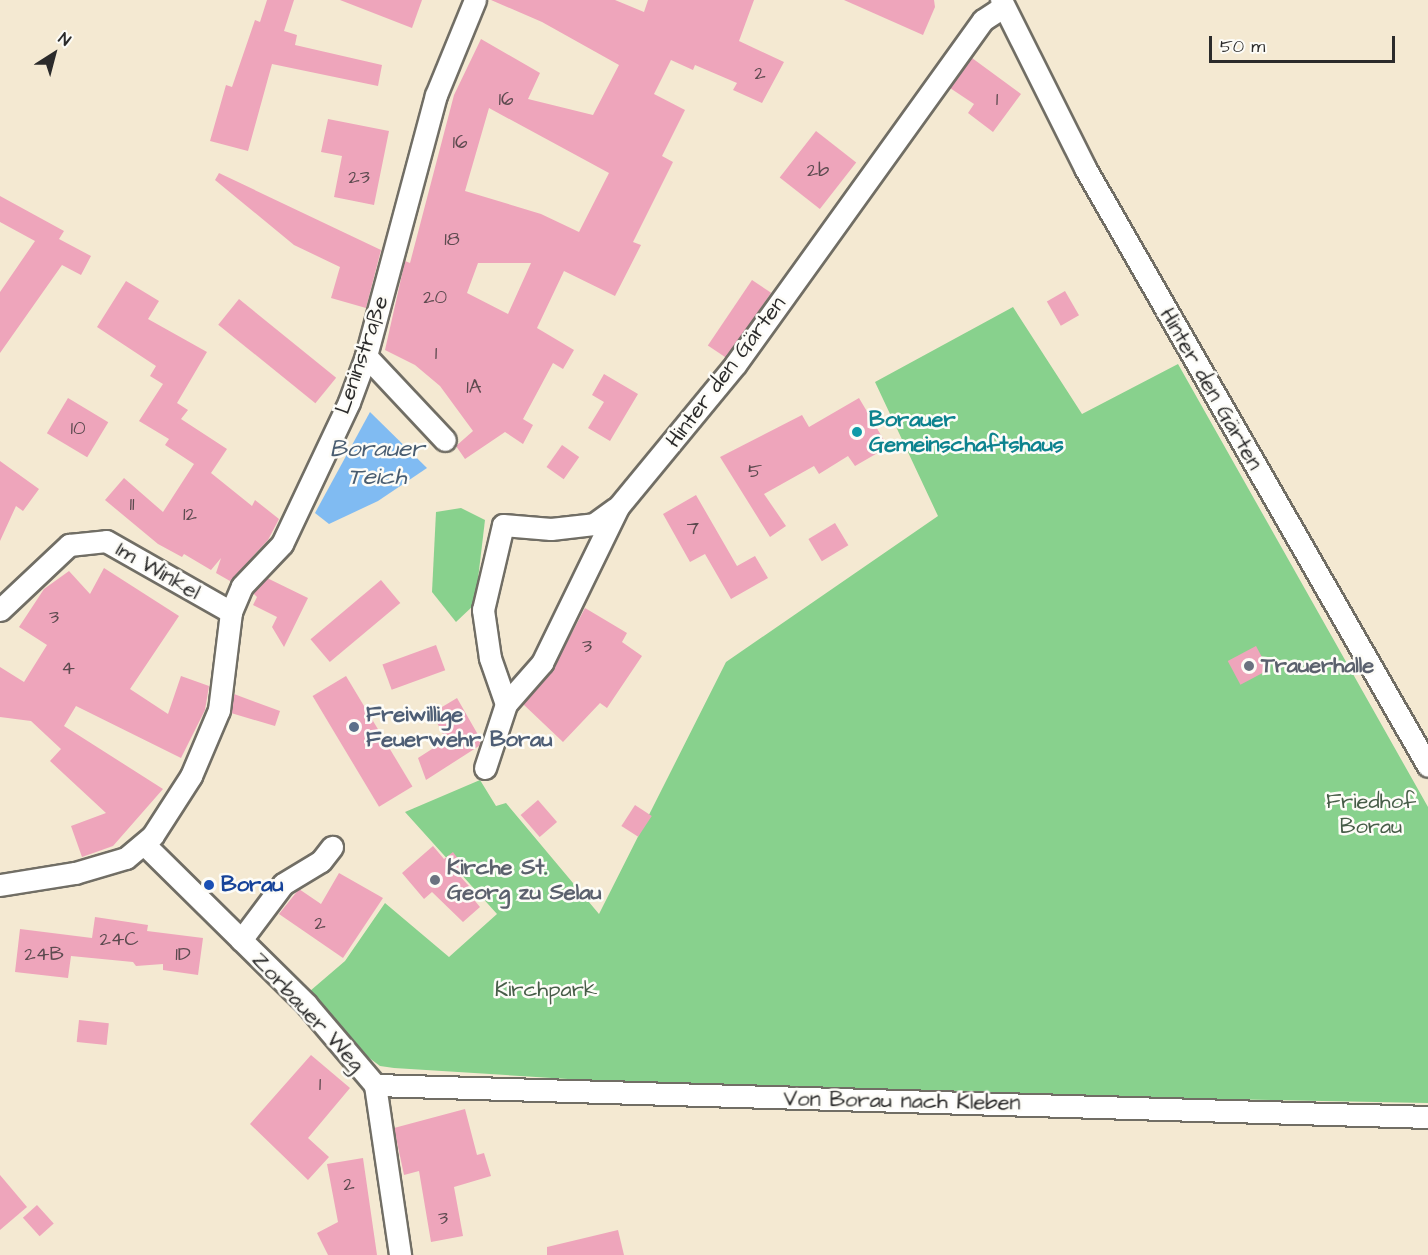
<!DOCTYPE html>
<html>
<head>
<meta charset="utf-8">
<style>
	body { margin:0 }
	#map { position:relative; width:1428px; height:1255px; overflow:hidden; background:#f4e9d2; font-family:"Architects Daughter",sans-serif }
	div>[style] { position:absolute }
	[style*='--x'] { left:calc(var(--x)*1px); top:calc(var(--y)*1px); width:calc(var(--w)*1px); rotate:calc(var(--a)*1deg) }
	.green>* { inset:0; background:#88d18d }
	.water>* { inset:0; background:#80bbf2 }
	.building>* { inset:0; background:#eea5bb; transform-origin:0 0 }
	.roads { filter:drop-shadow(2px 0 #716e65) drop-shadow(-2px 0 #716e65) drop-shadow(0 2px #716e65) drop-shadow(0 -2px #716e65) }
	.street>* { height:21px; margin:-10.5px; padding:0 10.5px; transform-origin:10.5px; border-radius:10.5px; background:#fff }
	.dots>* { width:16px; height:16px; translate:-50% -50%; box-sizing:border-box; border:3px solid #fdfcf7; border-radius:50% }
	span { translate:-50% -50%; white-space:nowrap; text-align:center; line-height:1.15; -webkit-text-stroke:5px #fdfcf7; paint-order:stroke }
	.number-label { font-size:20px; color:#5c4a4f }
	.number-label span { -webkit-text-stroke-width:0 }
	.street-label { font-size:22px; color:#2b2b2b }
	.culture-label { font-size:22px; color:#0d838f; font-weight:700 }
	.left { translate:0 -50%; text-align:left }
	.worship-label { font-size:22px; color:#5b616d; font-weight:700 }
	.service-label { font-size:22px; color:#4e5e75; font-weight:700 }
	.park-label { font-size:22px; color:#475d48 }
	.transit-label { font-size:22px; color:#164399; font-weight:700 }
	.water-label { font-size:24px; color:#495d71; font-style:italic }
	.north { position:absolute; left:24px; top:24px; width:60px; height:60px; -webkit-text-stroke:4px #fdfcf7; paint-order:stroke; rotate:36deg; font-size:16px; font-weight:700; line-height:24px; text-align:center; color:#2b2b2b }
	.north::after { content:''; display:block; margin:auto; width:21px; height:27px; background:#2b2b2b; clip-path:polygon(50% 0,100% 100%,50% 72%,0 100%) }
	.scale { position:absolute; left:1209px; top:36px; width:186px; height:27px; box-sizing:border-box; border:3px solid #2b2b2b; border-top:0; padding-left:8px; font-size:18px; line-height:21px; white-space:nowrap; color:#2b2b2b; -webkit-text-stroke:4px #fdfcf7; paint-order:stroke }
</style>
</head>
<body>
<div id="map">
	<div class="green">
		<div style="clip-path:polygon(1013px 307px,1082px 414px,1178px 364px,1428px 807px,1428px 1103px,743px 1090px,394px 1068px,380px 1066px,368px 1057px,310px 991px,345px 961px,385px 903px,449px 957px,497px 914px,405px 812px,480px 780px,496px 806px,506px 803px,599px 914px,726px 662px,938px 516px,875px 382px)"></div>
		<div style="clip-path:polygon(461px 508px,485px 520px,475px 604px,456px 622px,432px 592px,436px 512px)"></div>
	</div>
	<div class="water">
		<div style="clip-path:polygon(370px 412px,427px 468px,378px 501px,329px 524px,315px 513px)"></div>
	</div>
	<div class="building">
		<div style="clip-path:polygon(267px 0,294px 0,284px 31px,297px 35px,295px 45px,382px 65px,378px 86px,272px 64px,248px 151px,210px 141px,226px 85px,232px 87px,255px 20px,260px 22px)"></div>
		<div style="clip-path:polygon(340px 0,422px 0,412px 28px)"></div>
		<div style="clip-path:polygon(evenodd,491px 0,615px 0,644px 12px,648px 0,754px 0,739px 41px,784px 62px,762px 103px,733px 90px,737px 83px,695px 65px,693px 70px,671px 60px,654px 94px,685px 110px,662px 156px,673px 162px,633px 242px,641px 245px,615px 296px,564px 271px,537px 328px,574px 350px,563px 369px,553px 363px,523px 419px,533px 425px,523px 444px,505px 432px,465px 459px,456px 446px,473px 431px,440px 386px,415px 365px,385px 350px,405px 261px,410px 263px,454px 95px,481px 39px,540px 73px,528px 99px,593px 115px,619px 65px,542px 22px,491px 0,489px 108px,609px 173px,579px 232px,541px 214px,465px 191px,489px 108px,491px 0,478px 263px,531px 263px,508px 314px,467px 293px,478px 263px)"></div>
		<div style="clip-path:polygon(844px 0,934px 0,935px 7px,923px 35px)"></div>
		<div style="clip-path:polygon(972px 58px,1021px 94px,993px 132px,968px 113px,974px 104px,950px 88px)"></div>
		<div style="clip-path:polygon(328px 119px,389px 131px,374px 205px,334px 197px,342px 156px,321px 152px)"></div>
		<div style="left:816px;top:131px;width:51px;height:59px;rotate:38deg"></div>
		<div style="clip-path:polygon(219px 173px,381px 250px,366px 308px,331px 298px,340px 267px,294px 245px,215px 180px)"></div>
		<div style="clip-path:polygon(0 196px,64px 231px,59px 239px,91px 256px,81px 275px,62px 265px,0 353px,0 292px,35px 241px,0 222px)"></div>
		<div style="left:752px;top:280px;width:23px;height:79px;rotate:34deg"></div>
		<div style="clip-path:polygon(126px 281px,159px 301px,148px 319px,207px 352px,177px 403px,188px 410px,181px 419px,227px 449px,211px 473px,252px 506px,255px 500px,279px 519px,268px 540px,230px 581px,216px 573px,221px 558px,211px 570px,184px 554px,182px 557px,158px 544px,105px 500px,124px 478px,163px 512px,194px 464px,165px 445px,169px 439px,139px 421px,163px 384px,150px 376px,156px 366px,97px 327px)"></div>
		<div style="left:1065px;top:291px;width:28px;height:21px;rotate:60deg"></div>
		<div style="left:239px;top:299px;width:125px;height:33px;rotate:39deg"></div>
		<div style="clip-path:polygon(604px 374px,638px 394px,610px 441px,588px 428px,604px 402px,592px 395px)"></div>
		<div style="left:68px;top:398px;width:47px;height:41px;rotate:31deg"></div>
		<div style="clip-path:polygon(859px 398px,888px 447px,855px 466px,848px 456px,819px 474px,814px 466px,764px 494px,786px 526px,770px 537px,720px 457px,802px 415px,809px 427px)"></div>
		<div style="left:562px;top:445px;width:21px;height:27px;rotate:35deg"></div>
		<div style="clip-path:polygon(0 461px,39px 489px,23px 511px,16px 506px,0 541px)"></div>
		<div style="clip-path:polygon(696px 495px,737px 566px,755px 556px,768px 578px,731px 599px,705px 554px,690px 562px,663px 514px)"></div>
		<div style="left:835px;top:523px;width:26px;height:31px;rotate:59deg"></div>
		<div style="clip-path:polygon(104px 568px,179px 616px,130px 689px,168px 714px,181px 676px,209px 686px,205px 710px,181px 758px,76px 706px,64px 726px,163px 789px,113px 846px,82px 857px,71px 826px,106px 813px,50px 761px,61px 749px,31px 721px,0 717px,0 667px,24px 682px,47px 645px,19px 627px,44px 589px,69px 571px,90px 594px)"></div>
		<div style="clip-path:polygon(267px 578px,308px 598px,284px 647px,272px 627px,277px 617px,253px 605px,257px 597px,253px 593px)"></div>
		<div style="left:381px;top:580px;width:30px;height:92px;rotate:50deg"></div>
		<div style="clip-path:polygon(585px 608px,627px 633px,622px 642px,642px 656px,607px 708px,600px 703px,563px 742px,523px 704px,553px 669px)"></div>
		<div style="left:436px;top:645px;width:27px;height:57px;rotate:70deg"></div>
		<div style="left:1256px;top:646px;width:27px;height:32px;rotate:62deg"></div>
		<div style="left:346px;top:676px;width:129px;height:39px;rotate:59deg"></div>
		<div style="clip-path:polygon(234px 694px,280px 711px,275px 726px,231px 713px)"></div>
		<div style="clip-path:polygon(457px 698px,481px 740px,479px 746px,426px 780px,418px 758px,446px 740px,432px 713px)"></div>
		<div style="left:538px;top:800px;width:29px;height:23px;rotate:49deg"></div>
		<div style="left:635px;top:805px;width:20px;height:25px;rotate:33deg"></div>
		<div style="clip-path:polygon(433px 846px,444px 859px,453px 852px,465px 868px,458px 874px,469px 886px,465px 889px,480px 907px,463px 922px,432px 892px,424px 899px,402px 873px)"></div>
		<div style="clip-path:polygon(339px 873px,383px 898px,343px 958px,279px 914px,299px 889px,321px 904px)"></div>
		<div style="clip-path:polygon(95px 917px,148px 925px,147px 931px,203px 938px,198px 975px,163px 970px,163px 964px,136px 966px,133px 962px,71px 956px,68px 978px,15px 972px,20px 929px,92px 938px)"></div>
		<div style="left:79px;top:1020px;width:30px;height:22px;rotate:6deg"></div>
		<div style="clip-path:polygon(311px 1055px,350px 1088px,308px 1138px,329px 1157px,308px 1180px,250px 1124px)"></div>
		<div style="clip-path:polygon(465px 1109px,477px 1155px,484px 1153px,491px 1176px,454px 1187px,463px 1236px,431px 1242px,419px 1171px,404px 1175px,394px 1128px)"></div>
		<div style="clip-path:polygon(363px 1158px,377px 1255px,328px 1255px,317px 1233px,338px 1222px,327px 1164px)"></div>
		<div style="clip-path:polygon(0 1175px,27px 1207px,0 1230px)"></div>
		<div style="left:37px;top:1205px;width:25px;height:19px;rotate:48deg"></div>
		<div style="clip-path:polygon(618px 1230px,624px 1255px,547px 1255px,547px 1247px)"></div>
	</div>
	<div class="roads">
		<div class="street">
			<div style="--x:1001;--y:0;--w:188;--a:63.4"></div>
			<div style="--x:1085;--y:168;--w:689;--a:60.16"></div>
			<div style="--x:366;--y:356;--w:115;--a:46.8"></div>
			<div style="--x:0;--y:610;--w:95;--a:-43.3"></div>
			<div style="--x:69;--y:545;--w:37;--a:-6"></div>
			<div style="--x:106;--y:541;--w:144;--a:29.6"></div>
			<div style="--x:506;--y:704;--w:49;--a:-109.2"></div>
			<div style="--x:490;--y:658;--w:49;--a:-98.3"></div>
			<div style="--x:483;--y:610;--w:87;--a:-76.8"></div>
			<div style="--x:503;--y:525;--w:48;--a:4.8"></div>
			<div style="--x:551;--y:529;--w:43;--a:-6.6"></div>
			<div style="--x:594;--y:524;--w:26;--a:-36"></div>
			<div style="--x:485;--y:768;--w:67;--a:-71.8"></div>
			<div style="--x:506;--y:704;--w:55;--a:-48.7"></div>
			<div style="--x:542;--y:663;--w:174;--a:-64"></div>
			<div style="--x:618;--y:507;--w:184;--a:-50.5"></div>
			<div style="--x:735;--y:365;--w:425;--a:-54.3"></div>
			<div style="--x:983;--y:20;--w:24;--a:-33"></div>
			<div style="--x:144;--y:844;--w:229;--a:44.6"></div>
			<div style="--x:307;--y:1005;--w:105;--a:49.6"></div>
			<div style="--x:375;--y:1085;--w:172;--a:81.6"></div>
			<div style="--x:0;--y:885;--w:76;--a:-9.1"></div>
			<div style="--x:75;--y:873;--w:53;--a:-16.4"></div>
			<div style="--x:126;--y:858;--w:35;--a:-40"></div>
			<div style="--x:153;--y:835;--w:70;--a:-57.2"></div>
			<div style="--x:191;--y:776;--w:72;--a:-67"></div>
			<div style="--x:219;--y:710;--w:99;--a:-83"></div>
			<div style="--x:231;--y:612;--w:28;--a:-67"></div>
			<div style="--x:242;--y:586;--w:58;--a:-46.4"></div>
			<div style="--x:282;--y:544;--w:157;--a:-64.7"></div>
			<div style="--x:349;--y:402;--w:49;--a:-69.7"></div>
			<div style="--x:366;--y:356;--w:270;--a:-75"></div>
			<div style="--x:436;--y:95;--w:103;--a:-67.7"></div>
			<div style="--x:241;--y:940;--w:70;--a:-53.1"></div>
			<div style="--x:283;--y:884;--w:44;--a:-31.2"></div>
			<div style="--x:321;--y:861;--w:18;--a:-52"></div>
			<div style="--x:375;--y:1085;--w:1053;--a:1.74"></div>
		</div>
	</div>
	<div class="dots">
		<div style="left:857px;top:432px;background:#0f9aa8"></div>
		<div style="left:1249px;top:666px;background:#6b7280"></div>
		<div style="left:354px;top:727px;background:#5c6f8a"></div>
		<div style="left:435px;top:880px;background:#6b7280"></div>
		<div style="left:209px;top:885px;background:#1a4fb4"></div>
	</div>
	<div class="number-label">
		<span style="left:760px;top:73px">2</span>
		<span style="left:506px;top:99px">16</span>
		<span style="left:997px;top:99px">1</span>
		<span style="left:460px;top:142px">16</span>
		<span style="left:818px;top:170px">2b</span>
		<span style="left:359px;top:177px">23</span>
		<span style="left:452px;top:239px">18</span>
		<span style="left:435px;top:297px">20</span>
		<span style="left:436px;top:353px">1</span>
		<span style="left:474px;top:387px">1A</span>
		<span style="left:78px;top:428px">10</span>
		<span style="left:755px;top:471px">5</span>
		<span style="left:132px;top:504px">11</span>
		<span style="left:190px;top:514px">12</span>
		<span style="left:693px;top:528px">7</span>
		<span style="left:54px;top:617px">3</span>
		<span style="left:587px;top:646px">3</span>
		<span style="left:68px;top:668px">4</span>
		<span style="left:320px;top:923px">2</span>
		<span style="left:119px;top:939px">24C</span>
		<span style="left:44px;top:954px">24B</span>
		<span style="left:183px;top:954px">1D</span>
		<span style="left:320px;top:1084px">1</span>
		<span style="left:349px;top:1184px">2</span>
		<span style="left:443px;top:1218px">3</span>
	</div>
	<div class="street-label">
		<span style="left:362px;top:355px;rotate:-71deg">Leninstraße</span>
		<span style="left:726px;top:372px;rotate:-53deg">Hinter den Gärten</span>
		<span style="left:1211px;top:389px;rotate:60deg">Hinter den Gärten</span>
		<span style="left:158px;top:571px;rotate:30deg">Im Winkel</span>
		<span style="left:308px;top:1012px;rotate:47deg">Zorbauer Weg</span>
		<span style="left:902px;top:1101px;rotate:1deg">Von Borau nach Kleben</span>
	</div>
	<div class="culture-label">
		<span class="left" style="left:869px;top:432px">Borauer<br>Gemeinschaftshaus</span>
	</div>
	<div class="worship-label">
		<span class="left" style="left:1261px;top:666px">Trauerhalle</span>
		<span class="left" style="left:447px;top:880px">Kirche St.<br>Georg zu Selau</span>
	</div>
	<div class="service-label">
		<span class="left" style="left:366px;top:727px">Freiwillige<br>Feuerwehr Borau</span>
	</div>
	<div class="park-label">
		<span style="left:1371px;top:814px">Friedhof<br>Borau</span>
		<span style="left:546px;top:990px">Kirchpark</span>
	</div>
	<div class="transit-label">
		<span class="left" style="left:221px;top:885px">Borau</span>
	</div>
	<div class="water-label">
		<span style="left:377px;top:464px">Borauer<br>Teich</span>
	</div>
	<div class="north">N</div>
	<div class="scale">50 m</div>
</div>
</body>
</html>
